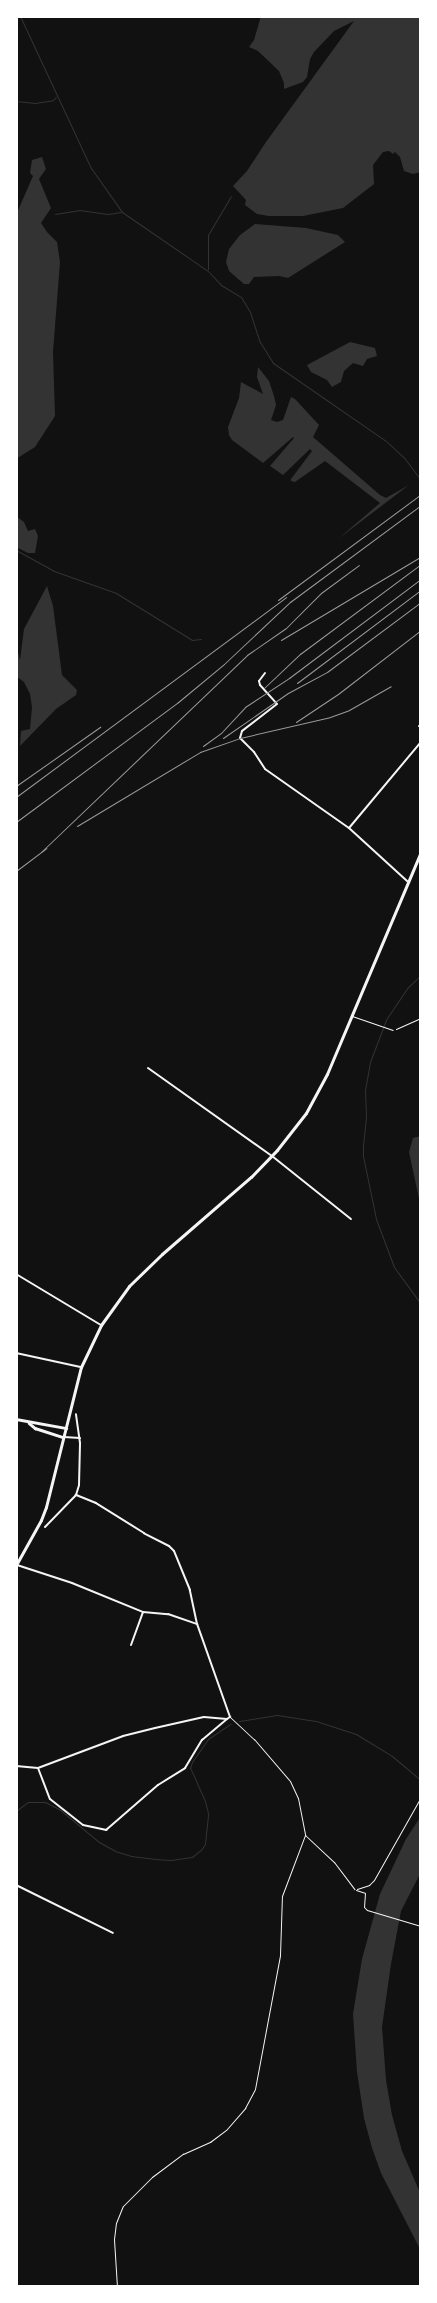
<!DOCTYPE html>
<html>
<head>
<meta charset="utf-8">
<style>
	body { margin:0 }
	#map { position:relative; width:437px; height:2303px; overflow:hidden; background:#111; font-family:Mulish,sans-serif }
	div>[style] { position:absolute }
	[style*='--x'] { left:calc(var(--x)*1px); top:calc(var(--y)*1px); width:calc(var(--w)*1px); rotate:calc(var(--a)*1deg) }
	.water>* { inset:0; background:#333 }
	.stream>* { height:1px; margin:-0.5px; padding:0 0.5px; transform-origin:0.5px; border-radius:0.5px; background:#333 }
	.path>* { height:1px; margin:-0.5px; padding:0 0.5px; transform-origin:0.5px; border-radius:0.5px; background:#f5f5f5 }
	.service>* { height:1px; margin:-0.5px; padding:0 0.5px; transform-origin:0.5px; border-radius:0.5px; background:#f5f5f5 }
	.minor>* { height:2px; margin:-1px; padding:0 1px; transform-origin:1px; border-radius:1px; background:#f5f5f5 }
	.tertiary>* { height:2.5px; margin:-1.25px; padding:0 1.25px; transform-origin:1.25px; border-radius:1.25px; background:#f5f5f5 }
	.secondary>* { height:3px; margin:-1.5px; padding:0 1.5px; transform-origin:1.5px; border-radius:1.5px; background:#f5f5f5 }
	.rail>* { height:1px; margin:-0.5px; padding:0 0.5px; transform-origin:0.5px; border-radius:0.5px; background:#9a9a9a }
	span { translate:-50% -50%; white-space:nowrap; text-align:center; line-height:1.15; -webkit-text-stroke:4px #fff; paint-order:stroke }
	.frame { position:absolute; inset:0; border:18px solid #fff; pointer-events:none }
</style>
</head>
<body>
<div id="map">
	<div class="water">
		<div style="clip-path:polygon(261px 16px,421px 16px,421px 172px,413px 174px,404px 171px,400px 157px,395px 152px,393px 154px,389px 151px,383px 152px,373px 165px,374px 184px,343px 208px,303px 216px,269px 216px,257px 214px,245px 205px,246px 200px,233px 186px,247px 171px,266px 142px,354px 21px,334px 31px,314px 52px,310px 59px,307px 77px,303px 82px,284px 89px,284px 83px,279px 71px,258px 51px,249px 47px,254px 40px)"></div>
		<div style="clip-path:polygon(42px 157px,46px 169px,39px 179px,51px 208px,41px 223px,47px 232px,57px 242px,60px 262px,53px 352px,55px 416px,35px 447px,16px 459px,16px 215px,33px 176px,30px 173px,32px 160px)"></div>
		<div style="clip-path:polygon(255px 224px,306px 228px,338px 235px,345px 242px,288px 278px,279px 276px,254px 277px,249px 284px,244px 284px,229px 271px,226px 262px,229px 249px,240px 235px)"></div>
		<div style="clip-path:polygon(350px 342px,375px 348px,377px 356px,367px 359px,363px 366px,353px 363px,344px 371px,341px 382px,332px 387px,327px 380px,311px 372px,307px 365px)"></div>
		<div style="clip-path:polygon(258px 367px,269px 381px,274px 396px,276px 405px,271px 420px,277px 422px,283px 420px,291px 397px,295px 399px,319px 425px,313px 437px,380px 495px,386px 498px,409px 485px,338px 539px,380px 503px,325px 461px,295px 482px,291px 481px,291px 479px,312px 451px,310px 449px,283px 475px,270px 466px,294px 438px,293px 437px,263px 463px,232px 440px,229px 435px,228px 427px,239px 398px,241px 382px,263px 394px,257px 377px)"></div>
		<div style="clip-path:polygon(16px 516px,24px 522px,28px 531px,35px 529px,38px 536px,35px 553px,28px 553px,16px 547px)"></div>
		<div style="clip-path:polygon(47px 586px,53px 606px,62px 675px,77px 690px,76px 695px,56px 709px,20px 746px,21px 731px,30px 729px,32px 707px,30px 694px,24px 682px,16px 676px,16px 645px,20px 660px,24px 629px)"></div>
		<div style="clip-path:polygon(421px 1136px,421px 1208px,409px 1152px,413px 1138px)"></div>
		<div style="clip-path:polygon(421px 1816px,421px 1872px,401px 1911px,391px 1964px,382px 2027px,386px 2080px,392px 2115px,402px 2151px,421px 2195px,421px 2251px,381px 2173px,372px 2148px,364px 2118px,357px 2072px,353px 2014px,362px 1959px,380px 1894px,406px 1839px)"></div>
	</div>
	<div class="stream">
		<div style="--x:20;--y:16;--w:168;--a:65"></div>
		<div style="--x:91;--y:168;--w:54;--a:54.8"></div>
		<div style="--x:122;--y:212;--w:104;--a:34.5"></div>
		<div style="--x:208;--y:271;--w:19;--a:47"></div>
		<div style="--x:221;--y:285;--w:23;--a:31"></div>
		<div style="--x:241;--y:297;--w:17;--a:59"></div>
		<div style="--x:250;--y:312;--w:32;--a:72"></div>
		<div style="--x:260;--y:342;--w:25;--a:58"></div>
		<div style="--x:273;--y:363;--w:137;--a:34.6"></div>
		<div style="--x:386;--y:441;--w:26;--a:43"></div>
		<div style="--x:405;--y:459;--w:26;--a:53"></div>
		<div style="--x:16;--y:101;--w:19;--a:6"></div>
		<div style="--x:35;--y:103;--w:18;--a:-9"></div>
		<div style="--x:53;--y:100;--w:4;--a:-45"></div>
		<div style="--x:55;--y:214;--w:24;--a:-9"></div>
		<div style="--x:79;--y:210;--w:29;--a:8"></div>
		<div style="--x:108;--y:214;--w:13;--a:-9"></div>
		<div style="--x:208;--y:269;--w:34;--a:-90"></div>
		<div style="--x:208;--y:235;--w:45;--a:-59.5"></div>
		<div style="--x:16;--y:550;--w:43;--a:28.9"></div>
		<div style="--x:54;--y:571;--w:66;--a:19.5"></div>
		<div style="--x:116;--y:593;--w:89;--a:31.7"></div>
		<div style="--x:192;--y:640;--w:9;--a:-6"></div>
		<div style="--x:421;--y:975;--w:18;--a:137"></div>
		<div style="--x:408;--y:987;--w:40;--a:124"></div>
		<div style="--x:386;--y:1020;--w:45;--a:110.9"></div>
		<div style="--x:370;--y:1062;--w:27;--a:100"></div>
		<div style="--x:365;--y:1089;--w:28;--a:88"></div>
		<div style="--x:366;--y:1117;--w:27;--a:96"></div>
		<div style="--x:363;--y:1144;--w:12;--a:90"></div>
		<div style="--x:363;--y:1156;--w:64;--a:78.3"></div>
		<div style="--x:376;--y:1219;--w:51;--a:69.4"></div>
		<div style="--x:394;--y:1267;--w:46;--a:53.9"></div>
		<div style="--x:239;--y:1721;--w:38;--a:-9"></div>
		<div style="--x:277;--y:1715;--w:39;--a:9"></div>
		<div style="--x:316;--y:1721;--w:42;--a:18"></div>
		<div style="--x:356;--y:1734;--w:42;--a:31.4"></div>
		<div style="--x:392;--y:1756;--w:38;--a:40"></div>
		<div style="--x:16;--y:1811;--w:15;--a:-37"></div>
		<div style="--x:28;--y:1802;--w:17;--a:0"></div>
		<div style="--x:45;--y:1802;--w:16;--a:27"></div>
		<div style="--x:59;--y:1809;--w:52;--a:39.5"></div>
		<div style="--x:99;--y:1842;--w:18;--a:29"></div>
		<div style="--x:115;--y:1851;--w:17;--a:17"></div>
		<div style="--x:131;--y:1856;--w:23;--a:7"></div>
		<div style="--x:154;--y:1859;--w:17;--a:3"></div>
		<div style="--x:171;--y:1860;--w:21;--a:-8"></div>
		<div style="--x:192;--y:1857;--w:11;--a:-38"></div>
		<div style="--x:201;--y:1850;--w:7;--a:-56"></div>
		<div style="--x:205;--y:1844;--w:31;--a:-84"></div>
		<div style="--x:208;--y:1813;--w:12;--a:-104"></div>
		<div style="--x:205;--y:1801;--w:36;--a:-114"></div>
		<div style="--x:190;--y:1768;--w:6;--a:-72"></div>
		<div style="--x:192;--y:1762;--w:28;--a:-55"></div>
		<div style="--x:208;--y:1739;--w:27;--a:-34"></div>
	</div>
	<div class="path">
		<div style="--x:396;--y:1029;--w:27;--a:-24"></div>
		<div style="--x:357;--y:1889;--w:13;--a:-18"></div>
		<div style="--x:369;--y:1885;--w:7;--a:-45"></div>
		<div style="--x:374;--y:1880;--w:95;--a:-60.5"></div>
		<div style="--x:356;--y:1890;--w:9;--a:18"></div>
		<div style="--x:365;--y:1893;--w:14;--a:94"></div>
		<div style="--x:364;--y:1907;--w:4;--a:45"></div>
		<div style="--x:367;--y:1910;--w:56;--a:16.5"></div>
	</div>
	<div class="service">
		<div style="--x:352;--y:1016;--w:43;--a:18.9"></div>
		<div style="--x:230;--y:1717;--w:33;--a:43"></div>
		<div style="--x:254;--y:1739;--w:55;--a:49.4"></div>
		<div style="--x:290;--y:1781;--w:19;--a:65"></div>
		<div style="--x:298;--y:1798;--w:38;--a:79"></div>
		<div style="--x:305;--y:1835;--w:40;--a:43"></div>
		<div style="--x:334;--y:1862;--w:34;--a:53"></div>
		<div style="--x:117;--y:2287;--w:48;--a:-93.6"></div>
		<div style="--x:114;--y:2239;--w:16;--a:-83"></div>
		<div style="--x:116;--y:2223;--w:18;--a:-68"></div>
		<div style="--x:123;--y:2206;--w:41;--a:-45"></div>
		<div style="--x:152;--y:2177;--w:39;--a:-37"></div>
		<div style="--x:183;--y:2154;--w:30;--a:-24"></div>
		<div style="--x:210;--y:2142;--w:21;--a:-37"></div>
		<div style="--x:227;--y:2129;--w:28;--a:-49"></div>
		<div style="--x:245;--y:2108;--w:21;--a:-62"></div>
		<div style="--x:255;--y:2089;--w:136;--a:-79.4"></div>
		<div style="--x:280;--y:1955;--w:59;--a:-88.1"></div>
		<div style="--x:282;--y:1896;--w:65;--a:-69.3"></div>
	</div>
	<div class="minor">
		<div style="--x:265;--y:673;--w:10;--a:127"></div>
		<div style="--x:259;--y:681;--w:4;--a:76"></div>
		<div style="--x:260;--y:685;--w:25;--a:48"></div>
		<div style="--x:277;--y:704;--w:44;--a:142.4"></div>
		<div style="--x:242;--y:731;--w:7;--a:106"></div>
		<div style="--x:240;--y:738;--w:20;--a:45"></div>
		<div style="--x:254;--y:752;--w:20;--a:57"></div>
		<div style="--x:265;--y:769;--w:103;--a:35.1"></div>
		<div style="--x:349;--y:828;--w:79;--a:42.4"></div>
		<div style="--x:419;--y:726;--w:2;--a:27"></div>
		<div style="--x:349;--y:828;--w:112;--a:-50.1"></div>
		<div style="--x:148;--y:1068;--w:152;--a:35.4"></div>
		<div style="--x:272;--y:1156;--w:101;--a:38.6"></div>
		<div style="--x:16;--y:1274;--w:99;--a:31"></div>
		<div style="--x:16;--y:1353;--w:66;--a:12.2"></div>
		<div style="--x:64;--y:1437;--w:16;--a:4"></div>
		<div style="--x:45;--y:1527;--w:45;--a:-45.9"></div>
		<div style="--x:76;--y:1495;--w:10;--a:-73"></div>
		<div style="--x:79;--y:1485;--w:42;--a:-88.6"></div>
		<div style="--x:80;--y:1443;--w:29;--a:-98"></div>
		<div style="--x:17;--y:1565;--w:58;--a:18.1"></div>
		<div style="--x:72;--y:1583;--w:77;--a:22.2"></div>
		<div style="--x:143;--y:1612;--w:25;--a:5"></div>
		<div style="--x:168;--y:1614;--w:31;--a:19"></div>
		<div style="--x:131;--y:1645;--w:35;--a:-70"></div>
		<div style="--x:16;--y:1766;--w:22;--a:5"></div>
		<div style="--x:38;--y:1768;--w:91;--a:-20.6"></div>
		<div style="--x:123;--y:1736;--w:33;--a:-14"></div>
		<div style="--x:155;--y:1728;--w:50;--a:-12.7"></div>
		<div style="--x:204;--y:1717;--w:23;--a:5"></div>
		<div style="--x:227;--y:1719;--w:4;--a:-34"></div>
		<div style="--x:230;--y:1717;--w:99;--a:-109.5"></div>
		<div style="--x:197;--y:1624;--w:35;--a:-102"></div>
		<div style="--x:190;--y:1590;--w:42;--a:-112.3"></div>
		<div style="--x:174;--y:1551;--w:7;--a:-135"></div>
		<div style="--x:169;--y:1546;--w:28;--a:-153"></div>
		<div style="--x:144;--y:1533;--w:57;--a:-148"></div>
		<div style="--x:96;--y:1503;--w:22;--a:-158"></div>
		<div style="--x:38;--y:1768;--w:33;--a:69"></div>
		<div style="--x:50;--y:1799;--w:42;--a:38.2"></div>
		<div style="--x:83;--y:1825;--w:24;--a:12"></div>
		<div style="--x:106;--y:1830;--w:69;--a:-40.9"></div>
		<div style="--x:158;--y:1785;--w:32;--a:-32"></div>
		<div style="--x:185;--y:1768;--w:33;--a:-59"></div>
		<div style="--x:202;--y:1740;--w:33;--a:-40"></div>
		<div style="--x:16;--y:1885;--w:108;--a:26.3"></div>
	</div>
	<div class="tertiary">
		<div style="--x:16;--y:1419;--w:51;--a:10.2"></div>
		<div style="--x:29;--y:1423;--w:8;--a:40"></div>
		<div style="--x:35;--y:1428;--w:29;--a:18"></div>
	</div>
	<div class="secondary">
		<div style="--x:16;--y:1565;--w:51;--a:-60.9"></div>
		<div style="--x:41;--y:1520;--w:14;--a:-69"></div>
		<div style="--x:46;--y:1507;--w:144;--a:-76"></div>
		<div style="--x:81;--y:1367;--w:47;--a:-64.5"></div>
		<div style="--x:101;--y:1325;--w:48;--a:-54.3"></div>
		<div style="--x:129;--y:1286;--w:46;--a:-44.1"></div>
		<div style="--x:162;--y:1254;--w:118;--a:-40.9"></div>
		<div style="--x:251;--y:1177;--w:37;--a:-46"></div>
		<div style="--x:277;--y:1150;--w:47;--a:-51.9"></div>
		<div style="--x:306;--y:1113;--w:44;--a:-61.7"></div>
		<div style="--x:327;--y:1074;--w:242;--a:-67.1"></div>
	</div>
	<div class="rail">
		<div style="--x:278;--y:600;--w:178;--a:-36.5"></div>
		<div style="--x:281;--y:640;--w:162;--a:-30.8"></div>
		<div style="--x:297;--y:683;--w:155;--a:-36.9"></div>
		<div style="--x:264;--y:688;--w:50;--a:-43.4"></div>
		<div style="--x:300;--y:654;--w:151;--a:-36.6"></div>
		<div style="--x:296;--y:722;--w:50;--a:-33.7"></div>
		<div style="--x:338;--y:694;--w:105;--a:-37.6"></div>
		<div style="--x:223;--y:738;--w:79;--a:-34.7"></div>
		<div style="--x:288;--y:693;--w:44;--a:-28.3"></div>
		<div style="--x:327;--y:672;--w:117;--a:-36.7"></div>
		<div style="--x:203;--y:746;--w:22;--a:-36"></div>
		<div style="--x:221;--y:733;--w:35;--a:-47"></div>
		<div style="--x:245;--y:707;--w:53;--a:-33.4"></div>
		<div style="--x:289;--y:678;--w:165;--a:-36.9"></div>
		<div style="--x:16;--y:786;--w:103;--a:-35.1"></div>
		<div style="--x:16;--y:797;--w:336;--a:-36.5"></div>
		<div style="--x:16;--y:822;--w:200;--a:-36.5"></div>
		<div style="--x:177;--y:703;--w:61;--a:-39.7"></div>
		<div style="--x:224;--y:664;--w:91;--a:-43.2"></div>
		<div style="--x:290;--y:602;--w:163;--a:-36.5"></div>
		<div style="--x:77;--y:826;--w:144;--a:-31"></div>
		<div style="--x:200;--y:752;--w:42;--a:-19.3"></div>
		<div style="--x:240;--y:738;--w:92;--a:-13.1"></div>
		<div style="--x:330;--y:717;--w:20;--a:-20"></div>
		<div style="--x:349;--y:710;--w:48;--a:-29.7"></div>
		<div style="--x:41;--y:852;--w:285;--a:-43.7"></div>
		<div style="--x:247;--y:655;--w:47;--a:-34.7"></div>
		<div style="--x:286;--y:628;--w:49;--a:-45"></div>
		<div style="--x:321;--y:593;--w:47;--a:-36.4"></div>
		<div style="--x:16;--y:871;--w:38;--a:-37"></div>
	</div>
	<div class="frame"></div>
</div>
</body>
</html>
